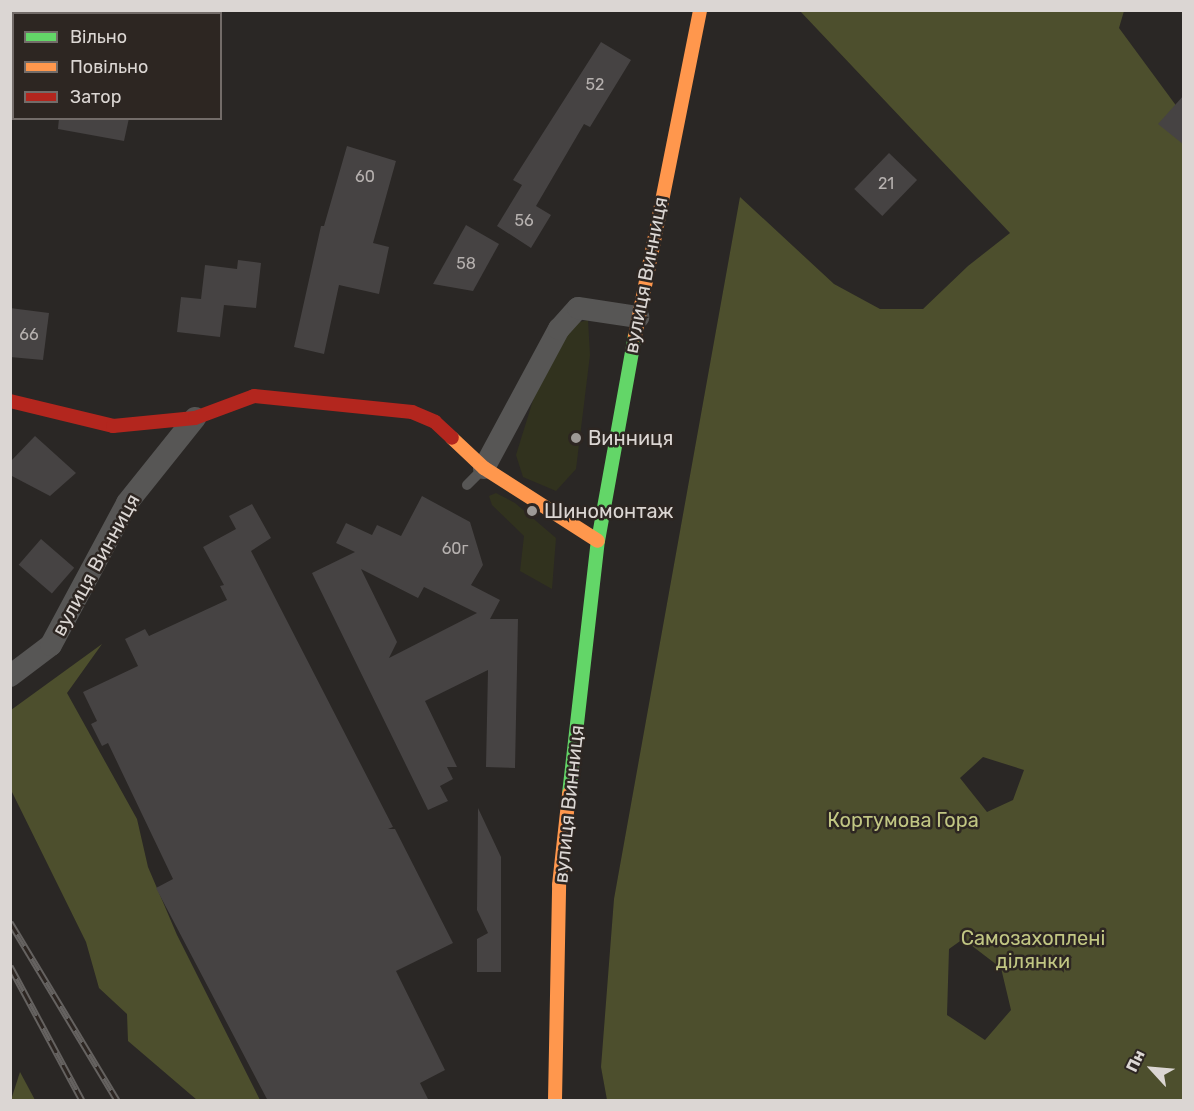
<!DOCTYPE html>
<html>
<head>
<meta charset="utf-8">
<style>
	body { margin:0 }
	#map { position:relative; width:1194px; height:1111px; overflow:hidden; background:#2a2725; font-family:Rubik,sans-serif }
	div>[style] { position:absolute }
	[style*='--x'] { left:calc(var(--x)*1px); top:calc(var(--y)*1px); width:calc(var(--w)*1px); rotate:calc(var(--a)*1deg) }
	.green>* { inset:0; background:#31321e }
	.forest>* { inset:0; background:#4d4f2d }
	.building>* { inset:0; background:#464343; transform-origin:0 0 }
	.lane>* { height:10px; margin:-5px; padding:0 5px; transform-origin:5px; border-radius:5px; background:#575655 }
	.street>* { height:22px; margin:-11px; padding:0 11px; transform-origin:11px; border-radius:11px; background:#575655 }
	.fast>* { height:14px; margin:-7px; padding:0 7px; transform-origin:7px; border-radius:7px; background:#63d668 }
	.slow>* { height:14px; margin:-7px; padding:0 7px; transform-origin:7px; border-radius:7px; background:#ff974d }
	.jam>* { height:14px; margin:-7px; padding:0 7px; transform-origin:7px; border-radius:7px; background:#b3261e }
	.rail>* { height:7px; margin-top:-3.5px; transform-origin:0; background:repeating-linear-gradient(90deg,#2d2622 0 14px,#656260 0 28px); box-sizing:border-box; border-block:2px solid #656260 }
	.dots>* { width:16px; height:16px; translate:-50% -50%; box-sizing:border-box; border:3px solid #2d2622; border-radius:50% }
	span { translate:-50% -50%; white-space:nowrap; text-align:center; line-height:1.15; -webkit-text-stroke:5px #2d2622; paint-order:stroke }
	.number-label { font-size:16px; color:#b6b1af }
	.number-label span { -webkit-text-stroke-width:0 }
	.street-label { font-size:20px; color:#dbd6d3 }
	.poi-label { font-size:20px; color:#dbd6d3 }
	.left { translate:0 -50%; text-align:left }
	.park-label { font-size:20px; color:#c1c683 }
	.frame { position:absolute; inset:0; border:12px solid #dbd6d3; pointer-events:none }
	.legend { position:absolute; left:12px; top:12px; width:210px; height:108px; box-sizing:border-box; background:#2d2622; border:2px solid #736c69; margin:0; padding:8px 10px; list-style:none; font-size:18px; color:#dbd6d3 }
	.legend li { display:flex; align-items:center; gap:12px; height:30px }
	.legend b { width:30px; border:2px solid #736c69 }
	.north { position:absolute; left:1122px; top:1039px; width:60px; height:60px; -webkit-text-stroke:4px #2d2622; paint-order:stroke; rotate:296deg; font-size:16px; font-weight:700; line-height:24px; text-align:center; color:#dbd6d3 }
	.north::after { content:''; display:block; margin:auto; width:21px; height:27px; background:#dbd6d3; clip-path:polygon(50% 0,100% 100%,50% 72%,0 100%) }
</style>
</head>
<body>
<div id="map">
	<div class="green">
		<div style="clip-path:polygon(588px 320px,590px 355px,576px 469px,556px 491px,523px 477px,516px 455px,534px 397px,572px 324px)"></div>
		<div style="clip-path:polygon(496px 493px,515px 503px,556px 538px,552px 589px,520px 571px,524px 536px,492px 505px,489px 496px)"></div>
	</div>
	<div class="forest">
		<div style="clip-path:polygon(evenodd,800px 11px,1124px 11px,1119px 28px,1183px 115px,1183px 1100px,607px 1100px,601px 1067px,614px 899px,740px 197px,834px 284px,880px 309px,923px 309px,968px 266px,1010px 233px,800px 11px,983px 757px,1024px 770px,1013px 800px,987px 812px,960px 778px,983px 757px,800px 11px,963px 939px,1001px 968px,1011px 1010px,985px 1040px,947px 1015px,949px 949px,963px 939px)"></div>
		<div style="clip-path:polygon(102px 644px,67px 693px,137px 819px,148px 867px,177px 935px,260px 1100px,197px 1100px,128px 1041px,127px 1014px,99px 988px,86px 942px,11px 790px,11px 710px)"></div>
		<div style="clip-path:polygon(20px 1072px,35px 1100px,11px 1100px)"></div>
	</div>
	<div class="building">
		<div style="clip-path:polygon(601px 42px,631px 60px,590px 127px,584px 124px,536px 206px,551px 215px,531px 248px,497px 226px,522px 185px,513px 180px)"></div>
		<div style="clip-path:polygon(1184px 95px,1184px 145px,1158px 124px)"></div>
		<div style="clip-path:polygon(59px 118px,129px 118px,124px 141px,58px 129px)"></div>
		<div style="clip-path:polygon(347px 146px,396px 161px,373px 243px,389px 247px,379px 294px,339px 285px,324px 354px,294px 347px,321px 226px,324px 226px)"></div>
		<div style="left:889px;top:153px;width:39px;height:50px;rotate:44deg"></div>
		<div style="clip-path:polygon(466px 225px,499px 244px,473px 291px,433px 284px)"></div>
		<div style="clip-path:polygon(238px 260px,261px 263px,256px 308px,224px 305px,220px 337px,177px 332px,181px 297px,201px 299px,205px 265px,237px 269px)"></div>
		<div style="clip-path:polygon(10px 308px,49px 313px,43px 360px,10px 357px)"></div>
		<div style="clip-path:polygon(35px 436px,76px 473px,50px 496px,10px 475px,10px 462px)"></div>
		<div style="clip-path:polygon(evenodd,422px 496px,470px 522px,483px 565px,471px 585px,500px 600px,490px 619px,518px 619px,515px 768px,486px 767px,488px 670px,425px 701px,457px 767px,447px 767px,453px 779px,440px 786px,448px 801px,428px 810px,312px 573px,355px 552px,336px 543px,346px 523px,372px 535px,377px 525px,401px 536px,422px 496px,361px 569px,418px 598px,424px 587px,477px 613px,389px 658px,397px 642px,361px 569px)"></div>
		<div style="clip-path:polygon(252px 504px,271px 538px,251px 551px,393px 827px,388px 829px,395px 829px,453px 943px,396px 971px,445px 1070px,420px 1083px,429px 1101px,268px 1101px,156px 888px,173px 879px,108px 743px,102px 746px,91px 724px,97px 721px,83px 692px,138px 666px,125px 639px,145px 629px,149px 636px,227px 600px,220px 586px,224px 585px,203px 547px,236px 529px,229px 516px)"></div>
		<div style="left:41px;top:539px;width:44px;height:34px;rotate:41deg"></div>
		<div style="clip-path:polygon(478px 808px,501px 857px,501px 972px,477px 972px,477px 939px,488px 933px,477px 910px)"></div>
	</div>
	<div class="lane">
		<div style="--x:10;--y:70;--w:4;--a:14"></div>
		<div style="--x:467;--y:485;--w:21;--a:-45"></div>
	</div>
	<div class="street">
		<div style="--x:484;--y:468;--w:158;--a:-61.7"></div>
		<div style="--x:559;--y:329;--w:28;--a:-48"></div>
		<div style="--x:578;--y:308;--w:61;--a:8.5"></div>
		<div style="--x:10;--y:676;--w:51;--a:-37.1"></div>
		<div style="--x:51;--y:645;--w:161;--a:-61.8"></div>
		<div style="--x:127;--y:503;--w:109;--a:-51.3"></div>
	</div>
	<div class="fast">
		<div style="--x:569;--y:794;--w:255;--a:-83.5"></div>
		<div style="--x:598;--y:541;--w:208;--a:-79.8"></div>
	</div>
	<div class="slow">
		<div style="--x:635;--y:336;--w:332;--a:-78.7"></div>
		<div style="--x:452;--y:438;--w:44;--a:43.2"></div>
		<div style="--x:484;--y:468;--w:135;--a:32.6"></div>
		<div style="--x:555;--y:1100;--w:215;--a:-88.9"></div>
		<div style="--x:559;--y:885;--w:92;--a:-83.7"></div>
	</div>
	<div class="jam">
		<div style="--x:10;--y:401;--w:106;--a:13.6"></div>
		<div style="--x:113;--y:426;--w:82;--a:-5.6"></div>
		<div style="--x:195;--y:418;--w:63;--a:-20.4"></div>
		<div style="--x:254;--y:396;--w:159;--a:5.8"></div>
		<div style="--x:412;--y:412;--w:25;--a:23"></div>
		<div style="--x:435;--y:422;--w:23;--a:43"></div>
	</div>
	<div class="rail">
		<div style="--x:10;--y:922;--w:208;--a:59"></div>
		<div style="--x:10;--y:966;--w:152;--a:61.8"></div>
	</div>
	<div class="dots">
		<div style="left:576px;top:438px;background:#9d9996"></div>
		<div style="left:532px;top:511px;background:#9d9996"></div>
	</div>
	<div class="number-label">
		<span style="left:595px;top:85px">52</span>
		<span style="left:365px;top:177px">60</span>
		<span style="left:886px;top:184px">21</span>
		<span style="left:524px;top:221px">56</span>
		<span style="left:466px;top:264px">58</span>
		<span style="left:29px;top:335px">66</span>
		<span style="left:455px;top:549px">60г</span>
	</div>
	<div class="street-label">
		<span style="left:646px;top:275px;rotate:-79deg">вулиця Винниця</span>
		<span style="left:96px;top:565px;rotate:-61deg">вулиця Винниця</span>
		<span style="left:569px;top:804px;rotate:-84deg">вулиця Винниця</span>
	</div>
	<div class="poi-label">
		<span class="left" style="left:588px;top:438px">Винниця</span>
		<span class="left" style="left:544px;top:511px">Шиномонтаж</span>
	</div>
	<div class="park-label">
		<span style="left:903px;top:820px">Кортумова Гора</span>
		<span style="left:1033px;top:950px">Самозахоплені<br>ділянки</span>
	</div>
	<div class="frame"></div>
	<ul class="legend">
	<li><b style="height:8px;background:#63d668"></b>Вільно</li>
	<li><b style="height:8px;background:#ff974d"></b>Повільно</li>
	<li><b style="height:8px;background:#b3261e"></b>Затор</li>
	</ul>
	<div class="north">Пн</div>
</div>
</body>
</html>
